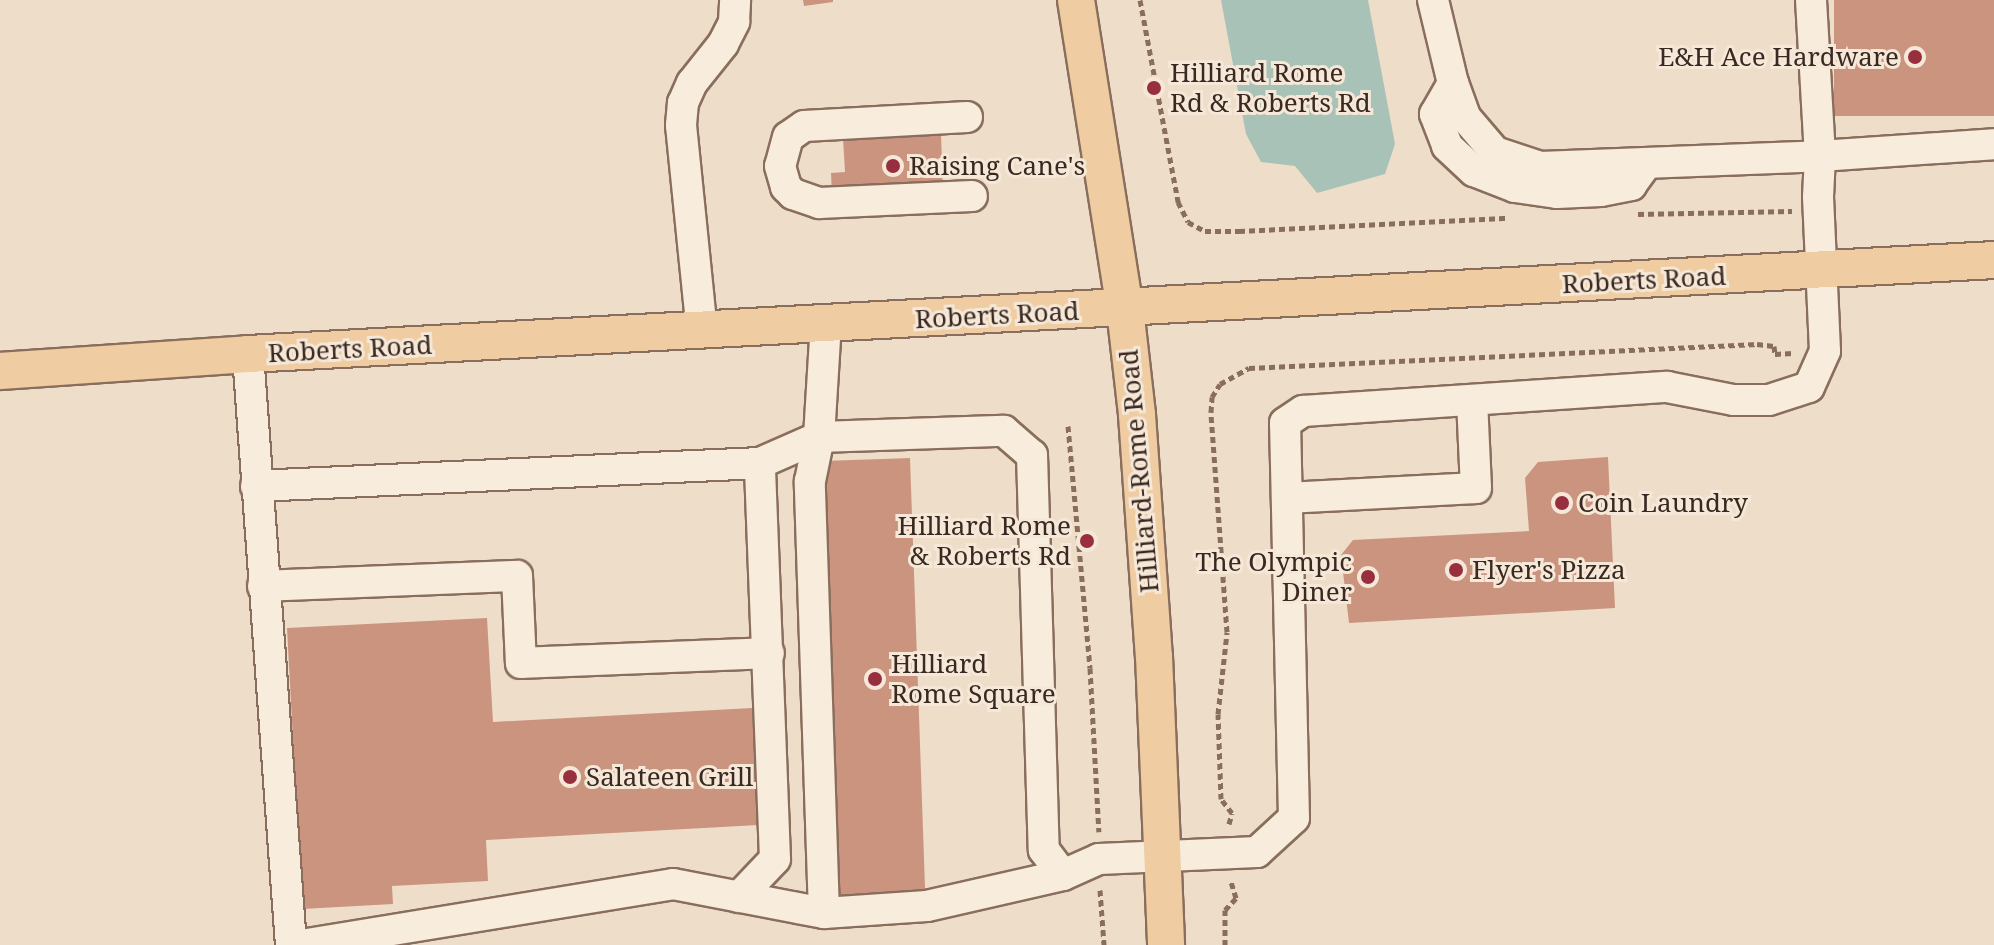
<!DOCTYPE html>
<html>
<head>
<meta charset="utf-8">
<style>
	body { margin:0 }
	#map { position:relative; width:1994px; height:945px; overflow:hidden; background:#eeddc8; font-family:"Noto Serif",serif }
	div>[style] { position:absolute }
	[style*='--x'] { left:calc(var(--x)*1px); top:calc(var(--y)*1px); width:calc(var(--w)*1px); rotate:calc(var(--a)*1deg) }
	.water>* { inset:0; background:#a9c2b7 }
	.building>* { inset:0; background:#cb947f; transform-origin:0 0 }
	.path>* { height:5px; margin-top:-2.5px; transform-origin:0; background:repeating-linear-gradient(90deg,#8a6e5d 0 6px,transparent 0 10px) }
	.roads { filter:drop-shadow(2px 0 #8a6e5d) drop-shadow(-2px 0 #8a6e5d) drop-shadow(0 2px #8a6e5d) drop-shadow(0 -2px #8a6e5d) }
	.minor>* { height:30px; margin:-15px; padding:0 15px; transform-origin:15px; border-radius:15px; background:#f8ecdc }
	.major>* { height:36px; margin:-18px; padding:0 18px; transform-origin:18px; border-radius:18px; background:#efcca2 }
	.dots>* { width:22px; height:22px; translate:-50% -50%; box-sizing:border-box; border:4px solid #f5e8d8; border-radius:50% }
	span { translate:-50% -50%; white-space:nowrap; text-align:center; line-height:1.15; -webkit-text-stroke:6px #f5e8d8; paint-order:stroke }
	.poi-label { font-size:26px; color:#3a2921 }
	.right { translate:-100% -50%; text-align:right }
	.left { translate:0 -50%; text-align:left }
	.street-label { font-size:26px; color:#3a2921 }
</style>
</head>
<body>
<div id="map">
	<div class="water">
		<div style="clip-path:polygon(1221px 0,1368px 0,1395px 144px,1385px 174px,1317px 193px,1295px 166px,1261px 162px,1246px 134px)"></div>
	</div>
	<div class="building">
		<div style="clip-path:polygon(803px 0,833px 0,833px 2px,804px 6px)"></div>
		<div style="left:1834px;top:0;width:160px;height:116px"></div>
		<div style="clip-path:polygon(941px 134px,943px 192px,832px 196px,831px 173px,845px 172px,843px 138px)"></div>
		<div style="clip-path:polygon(1608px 457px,1615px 608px,1349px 623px,1341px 555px,1353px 540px,1529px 531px,1525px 478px,1538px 462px)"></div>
		<div style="left:910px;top:458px;width:439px;height:86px;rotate:88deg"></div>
		<div style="clip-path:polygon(487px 618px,493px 722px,752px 708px,758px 825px,486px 840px,488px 881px,392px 886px,393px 904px,302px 909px,287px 628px)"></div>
	</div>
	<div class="path">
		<div style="--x:1140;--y:0;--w:206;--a:79.3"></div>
		<div style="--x:1178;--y:202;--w:22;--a:63"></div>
		<div style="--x:1188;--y:222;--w:19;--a:28"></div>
		<div style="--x:1205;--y:231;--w:34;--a:0"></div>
		<div style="--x:1239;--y:231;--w:270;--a:-2.8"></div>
		<div style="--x:1638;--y:214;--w:154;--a:-1.1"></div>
		<div style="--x:1068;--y:426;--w:243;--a:84.8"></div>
		<div style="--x:1090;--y:668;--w:164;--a:86.9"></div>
		<div style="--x:1229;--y:824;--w:11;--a:-75"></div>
		<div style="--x:1232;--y:813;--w:18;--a:-128"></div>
		<div style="--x:1221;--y:799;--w:85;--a:-92"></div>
		<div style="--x:1218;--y:714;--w:82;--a:-83.7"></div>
		<div style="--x:1227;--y:632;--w:221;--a:-94.2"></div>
		<div style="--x:1211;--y:412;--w:15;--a:-86"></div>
		<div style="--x:1212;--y:397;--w:15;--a:-58"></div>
		<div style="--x:1220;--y:384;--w:33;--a:-29"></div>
		<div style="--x:1249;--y:368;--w:509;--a:-2.7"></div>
		<div style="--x:1757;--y:344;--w:17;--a:7"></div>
		<div style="--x:1774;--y:346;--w:8;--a:83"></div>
		<div style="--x:1775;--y:354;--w:19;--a:-3"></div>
		<div style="--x:1100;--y:890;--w:55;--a:85.8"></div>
		<div style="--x:1225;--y:945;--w:35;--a:-90"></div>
		<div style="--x:1225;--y:910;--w:16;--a:-47"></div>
		<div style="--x:1236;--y:898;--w:17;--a:-107"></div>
	</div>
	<div class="roads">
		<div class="minor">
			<div style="--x:1433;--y:0;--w:85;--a:76.5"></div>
			<div style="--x:1453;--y:83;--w:37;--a:70"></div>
			<div style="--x:1466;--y:118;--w:45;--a:49.5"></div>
			<div style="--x:1495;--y:152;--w:47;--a:18.4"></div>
			<div style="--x:1540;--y:167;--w:280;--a:-2.2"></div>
			<div style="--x:1820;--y:156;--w:174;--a:-3.9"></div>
			<div style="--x:1453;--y:83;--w:36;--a:120"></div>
			<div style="--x:1435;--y:114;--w:34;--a:69"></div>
			<div style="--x:1447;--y:146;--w:37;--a:43"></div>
			<div style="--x:1474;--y:171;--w:44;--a:21.3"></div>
			<div style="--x:1515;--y:187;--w:42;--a:8.1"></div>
			<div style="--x:1557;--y:193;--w:44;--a:-2.6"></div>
			<div style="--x:1601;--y:191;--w:31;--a:-11"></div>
			<div style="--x:1631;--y:185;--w:27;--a:-54"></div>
			<div style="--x:967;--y:117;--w:163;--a:176.8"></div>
			<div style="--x:804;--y:126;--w:19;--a:145"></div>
			<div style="--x:788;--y:137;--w:30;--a:105"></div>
			<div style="--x:780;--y:166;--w:22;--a:74"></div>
			<div style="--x:786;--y:187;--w:10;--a:45"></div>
			<div style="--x:793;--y:194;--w:28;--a:19"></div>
			<div style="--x:819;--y:203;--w:153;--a:-2.6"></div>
			<div style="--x:702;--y:332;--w:208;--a:-95.8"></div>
			<div style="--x:681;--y:125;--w:22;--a:-85"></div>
			<div style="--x:683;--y:103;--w:22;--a:-66"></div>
			<div style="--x:692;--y:83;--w:50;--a:-51.5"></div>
			<div style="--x:723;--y:44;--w:25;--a:-63"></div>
			<div style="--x:734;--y:22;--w:22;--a:-87"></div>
			<div style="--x:248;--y:354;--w:593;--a:85.84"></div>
			<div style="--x:256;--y:486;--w:505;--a:-2.61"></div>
			<div style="--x:760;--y:463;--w:64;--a:-23.8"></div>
			<div style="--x:819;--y:437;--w:185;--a:-1.9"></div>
			<div style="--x:1004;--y:431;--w:37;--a:41"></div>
			<div style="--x:1032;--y:455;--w:395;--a:88.3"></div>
			<div style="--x:1044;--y:850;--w:31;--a:53"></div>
			<div style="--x:1287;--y:498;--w:189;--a:-3"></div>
			<div style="--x:1476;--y:488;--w:87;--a:-92.6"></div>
			<div style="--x:263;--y:586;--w:254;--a:-2.3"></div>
			<div style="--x:517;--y:576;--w:87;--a:87.4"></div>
			<div style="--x:521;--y:663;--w:248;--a:-2.3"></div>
			<div style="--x:739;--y:897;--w:52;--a:-46.5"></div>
			<div style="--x:775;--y:859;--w:396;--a:-92.2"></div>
			<div style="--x:824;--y:913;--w:432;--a:-91.9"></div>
			<div style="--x:810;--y:481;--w:45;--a:-78.4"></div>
			<div style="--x:819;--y:437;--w:113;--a:-86.5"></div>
			<div style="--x:301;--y:945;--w:377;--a:-9.3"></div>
			<div style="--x:673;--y:884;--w:154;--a:10.9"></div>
			<div style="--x:824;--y:913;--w:103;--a:-3.9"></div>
			<div style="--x:927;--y:906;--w:139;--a:-12.8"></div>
			<div style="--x:1063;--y:875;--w:39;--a:-24"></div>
			<div style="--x:1099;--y:859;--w:158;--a:-2.5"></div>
			<div style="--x:1257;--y:852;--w:50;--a:-42.6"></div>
			<div style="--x:1294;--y:818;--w:395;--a:-91.3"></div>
			<div style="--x:1285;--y:423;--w:22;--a:-34"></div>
			<div style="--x:1303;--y:411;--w:365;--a:-3.8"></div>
			<div style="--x:1667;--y:387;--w:67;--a:11.1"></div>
			<div style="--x:1733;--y:400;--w:36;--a:0"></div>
			<div style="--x:1769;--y:400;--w:42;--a:-18"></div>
			<div style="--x:1809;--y:387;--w:39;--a:-66"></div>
			<div style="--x:1825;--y:351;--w:154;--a:-92.6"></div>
			<div style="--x:1818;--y:197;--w:41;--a:-87.2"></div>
			<div style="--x:1820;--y:156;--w:156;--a:-93.3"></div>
		</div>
		<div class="major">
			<div style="--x:1076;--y:0;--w:313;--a:81"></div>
			<div style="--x:1125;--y:309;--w:107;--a:83.5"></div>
			<div style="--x:1137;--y:415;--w:242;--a:86"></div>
			<div style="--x:1154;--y:656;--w:289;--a:87.6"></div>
			<div style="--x:0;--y:371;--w:249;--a:-3.9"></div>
			<div style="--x:248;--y:354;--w:1749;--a:-3.08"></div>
		</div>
	</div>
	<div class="dots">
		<div style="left:1915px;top:57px;background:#972f3f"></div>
		<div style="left:1154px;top:88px;background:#972f3f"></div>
		<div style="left:893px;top:166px;background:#972f3f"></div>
		<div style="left:1562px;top:503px;background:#972f3f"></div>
		<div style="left:1087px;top:541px;background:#972f3f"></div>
		<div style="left:1456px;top:570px;background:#972f3f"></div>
		<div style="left:1368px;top:577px;background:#972f3f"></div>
		<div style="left:875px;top:679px;background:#972f3f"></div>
		<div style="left:570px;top:777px;background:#972f3f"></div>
	</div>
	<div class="poi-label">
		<span class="right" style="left:1899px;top:57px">E&amp;H Ace Hardware</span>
		<span class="left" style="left:1170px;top:88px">Hilliard Rome<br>Rd &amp; Roberts Rd</span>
		<span class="left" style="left:909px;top:166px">Raising Cane's</span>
		<span class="left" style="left:1578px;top:503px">Coin Laundry</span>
		<span class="right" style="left:1071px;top:541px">Hilliard Rome<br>&amp; Roberts Rd</span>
		<span class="right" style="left:1352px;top:577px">The Olympic<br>Diner</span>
		<span class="left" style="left:1472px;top:570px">Flyer's Pizza</span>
		<span class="left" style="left:891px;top:679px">Hilliard<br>Rome Square</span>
		<span class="left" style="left:586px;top:777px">Salateen Grill</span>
	</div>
	<div class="street-label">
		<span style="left:1644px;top:280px;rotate:-3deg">Roberts Road</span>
		<span style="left:997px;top:315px;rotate:-3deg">Roberts Road</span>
		<span style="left:350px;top:349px;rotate:-3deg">Roberts Road</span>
		<span style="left:1139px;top:471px;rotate:-95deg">Hilliard-Rome Road</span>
	</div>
</div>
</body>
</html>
